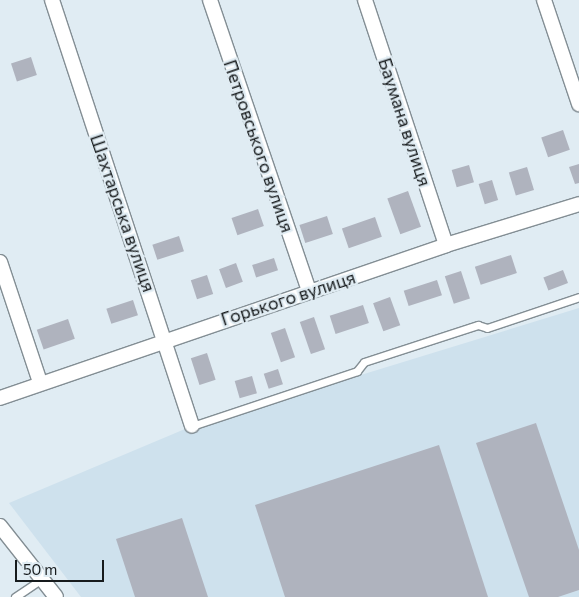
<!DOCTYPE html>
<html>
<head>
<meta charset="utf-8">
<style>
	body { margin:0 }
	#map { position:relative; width:579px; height:597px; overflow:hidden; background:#e0ecf3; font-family:Commissioner,sans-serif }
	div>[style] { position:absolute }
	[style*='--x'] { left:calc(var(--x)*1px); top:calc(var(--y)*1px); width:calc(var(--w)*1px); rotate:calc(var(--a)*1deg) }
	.built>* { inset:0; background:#cee1ed }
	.building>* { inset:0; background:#afb3be; transform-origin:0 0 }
	.roads { filter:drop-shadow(1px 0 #838e94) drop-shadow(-1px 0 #838e94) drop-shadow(0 1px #838e94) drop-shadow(0 -1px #838e94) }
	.lane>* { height:7px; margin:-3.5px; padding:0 3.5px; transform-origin:3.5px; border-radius:3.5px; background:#fff }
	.street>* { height:14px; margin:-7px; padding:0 7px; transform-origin:7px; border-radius:7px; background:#fff }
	span { translate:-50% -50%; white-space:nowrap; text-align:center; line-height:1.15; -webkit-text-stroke:4.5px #e0ecf3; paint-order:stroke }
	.street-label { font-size:18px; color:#171b1d }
	.scale { position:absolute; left:15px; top:560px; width:89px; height:22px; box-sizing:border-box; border:2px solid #171b1d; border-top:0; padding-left:6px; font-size:15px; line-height:18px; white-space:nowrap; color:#171b1d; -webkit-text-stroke:4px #e0ecf3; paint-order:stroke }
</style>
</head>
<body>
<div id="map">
	<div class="built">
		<div style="clip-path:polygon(579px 308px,579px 597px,81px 597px,9px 503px,185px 429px)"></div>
	</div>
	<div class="building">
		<div style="left:31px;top:57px;width:19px;height:21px;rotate:72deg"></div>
		<div style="left:563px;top:130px;width:21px;height:23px;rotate:71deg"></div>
		<div style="clip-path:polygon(579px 164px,579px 183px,575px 184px,569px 167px)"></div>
		<div style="left:469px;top:165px;width:18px;height:18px;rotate:74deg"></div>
		<div style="left:527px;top:167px;width:24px;height:19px;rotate:73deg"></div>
		<div style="left:492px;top:180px;width:21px;height:14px;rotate:73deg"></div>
		<div style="left:408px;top:191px;width:38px;height:22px;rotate:70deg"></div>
		<div style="left:258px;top:209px;width:18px;height:28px;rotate:71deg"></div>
		<div style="left:327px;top:216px;width:19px;height:29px;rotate:72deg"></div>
		<div style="left:375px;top:217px;width:21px;height:35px;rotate:71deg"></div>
		<div style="left:179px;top:236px;width:16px;height:28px;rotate:72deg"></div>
		<div style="left:511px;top:255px;width:19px;height:38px;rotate:72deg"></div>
		<div style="left:274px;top:258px;width:13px;height:23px;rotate:72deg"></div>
		<div style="left:236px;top:263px;width:20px;height:18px;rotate:70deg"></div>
		<div style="left:563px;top:270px;width:14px;height:21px;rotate:69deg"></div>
		<div style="left:461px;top:271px;width:29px;height:17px;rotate:72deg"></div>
		<div style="left:207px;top:275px;width:20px;height:17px;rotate:72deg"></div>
		<div style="left:437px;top:280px;width:16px;height:35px;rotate:72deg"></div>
		<div style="left:390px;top:297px;width:30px;height:18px;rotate:70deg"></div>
		<div style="left:133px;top:300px;width:16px;height:28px;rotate:72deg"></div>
		<div style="left:363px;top:305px;width:19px;height:35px;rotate:72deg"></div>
		<div style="left:314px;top:317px;width:34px;height:15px;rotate:71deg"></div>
		<div style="left:68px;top:319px;width:21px;height:33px;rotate:71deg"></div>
		<div style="left:285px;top:328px;width:31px;height:15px;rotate:71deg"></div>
		<div style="left:207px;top:353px;width:28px;height:17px;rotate:72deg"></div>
		<div style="left:278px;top:369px;width:16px;height:15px;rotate:72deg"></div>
		<div style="left:252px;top:376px;width:18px;height:18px;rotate:74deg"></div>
		<div style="clip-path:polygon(536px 423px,579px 550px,579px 590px,558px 597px,529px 597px,476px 443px)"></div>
		<div style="clip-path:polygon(439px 445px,488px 597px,285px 597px,255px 505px)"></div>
		<div style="clip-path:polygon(182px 518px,208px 597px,135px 597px,116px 539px)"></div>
	</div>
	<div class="roads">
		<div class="lane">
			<div style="--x:192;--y:426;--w:174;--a:-18.4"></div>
			<div style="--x:357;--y:371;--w:11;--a:-52"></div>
			<div style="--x:364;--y:362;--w:120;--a:-18"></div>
			<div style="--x:478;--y:325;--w:9;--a:18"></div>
			<div style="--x:487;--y:328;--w:97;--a:-18.6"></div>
			<div style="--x:15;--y:597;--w:32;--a:-34"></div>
		</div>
		<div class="street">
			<div style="--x:52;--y:0;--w:448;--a:71.8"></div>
			<div style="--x:210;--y:0;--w:307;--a:71.2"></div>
			<div style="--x:365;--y:0;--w:258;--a:71.7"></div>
			<div style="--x:544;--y:0;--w:110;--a:71.4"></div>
			<div style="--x:0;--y:262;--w:126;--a:71.6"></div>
			<div style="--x:0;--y:398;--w:472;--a:-18.9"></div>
			<div style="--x:446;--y:245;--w:139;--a:-17.1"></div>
			<div style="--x:0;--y:526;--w:90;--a:51.7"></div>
		</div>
	</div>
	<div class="street-label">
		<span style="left:405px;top:122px;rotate:72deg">Баумана вулиця</span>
		<span style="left:259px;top:146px;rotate:71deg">Петровського вулиця</span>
		<span style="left:123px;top:213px;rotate:71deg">Шахтарська вулиця</span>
		<span style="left:288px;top:298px;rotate:-18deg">Горького вулиця</span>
	</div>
	<div class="scale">50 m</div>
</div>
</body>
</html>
